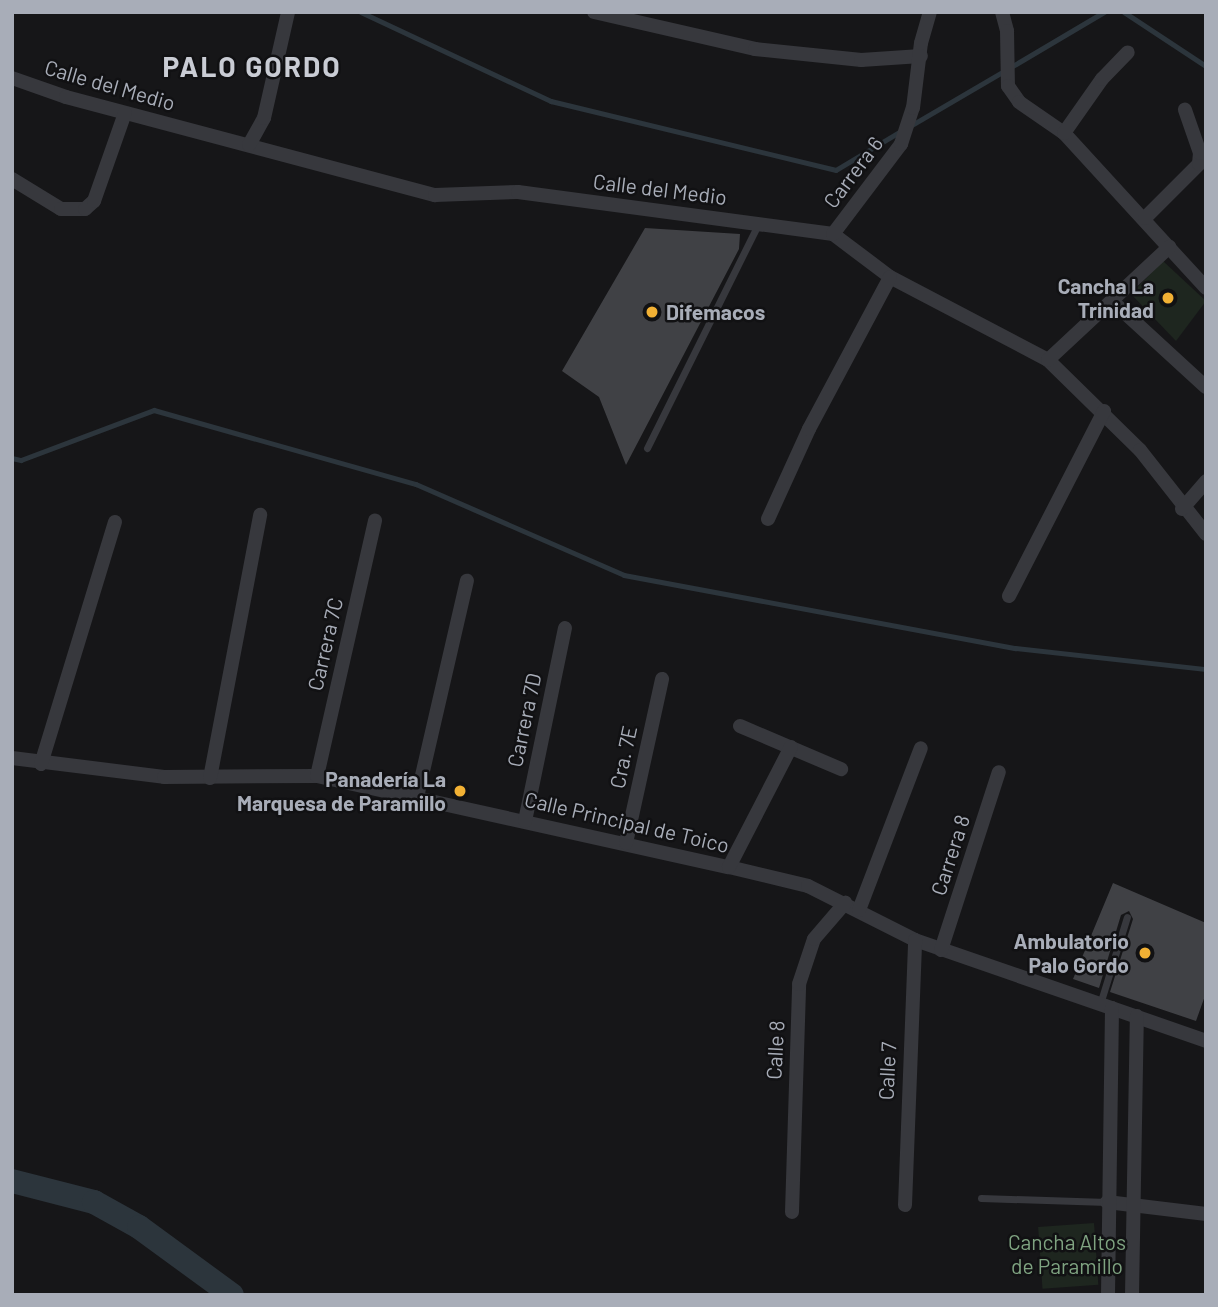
<!DOCTYPE html>
<html>
<head>
<meta charset="utf-8">
<style>
	body { margin:0 }
	#map { position:relative; width:1218px; height:1307px; overflow:hidden; background:#161618; font-family:Barlow,sans-serif }
	div>[style] { position:absolute }
	[style*='--x'] { left:calc(var(--x)*1px); top:calc(var(--y)*1px); width:calc(var(--w)*1px); rotate:calc(var(--a)*1deg) }
	.green>* { inset:0; background:#1e261f; transform-origin:0 0 }
	.stream>* { height:4.5px; margin:-2.25px; padding:0 2.25px; transform-origin:2.25px; border-radius:2.25px; background:#2c353c }
	.river>* { height:24px; margin:-12px; padding:0 12px; transform-origin:12px; border-radius:12px; background:#2c353c }
	.building>* { inset:0; background:#404145 }
	.lane>* { height:7px; margin:-3.5px; padding:0 3.5px; transform-origin:3.5px; border-radius:3.5px; background:#37383d }
	.street>* { height:14px; margin:-7px; padding:0 7px; transform-origin:7px; border-radius:7px; background:#37383d }
	.dots>* { width:19px; height:19px; translate:-50% -50%; box-sizing:border-box; border:4px solid #111113; border-radius:50% }
	span { translate:-50% -50%; white-space:nowrap; text-align:center; line-height:1.15; -webkit-text-stroke:5px #111113; paint-order:stroke }
	.street-label { font-size:21px; color:#a8adb8 }
	.poi-label { font-size:21px; color:#a8adb8; font-weight:700 }
	.right { translate:-100% -50%; text-align:right }
	.left { translate:0 -50%; text-align:left }
	.park-label { font-size:21px; color:#7fa381 }
	.district-label { font-size:28px; color:#c9ccd4; font-weight:700; letter-spacing:2px }
	.frame { position:absolute; inset:0; border:14px solid #a8adb8; pointer-events:none }
</style>
</head>
<body>
<div id="map">
	<div class="green">
		<div style="clip-path:polygon(1163px 261px,1206px 301px,1176px 341px,1131px 294px)"></div>
		<div style="left:1094px;top:1223px;width:62px;height:56px;rotate:86deg"></div>
	</div>
	<div class="stream">
		<div style="--x:361;--y:12;--w:210;--a:25.1"></div>
		<div style="--x:551;--y:101;--w:293;--a:13.6"></div>
		<div style="--x:836;--y:170;--w:76;--a:-31"></div>
		<div style="--x:1124;--y:12;--w:98;--a:33.4"></div>
		<div style="--x:1011;--y:67;--w:108;--a:-30.6"></div>
		<div style="--x:912;--y:125;--w:107;--a:-30.4"></div>
		<div style="--x:12;--y:458;--w:9;--a:13"></div>
		<div style="--x:21;--y:460;--w:142;--a:-20.6"></div>
		<div style="--x:154;--y:410;--w:272;--a:15.8"></div>
		<div style="--x:416;--y:484;--w:227;--a:23.6"></div>
		<div style="--x:624;--y:575;--w:398;--a:10.6"></div>
		<div style="--x:1015;--y:648;--w:192;--a:6.3"></div>
	</div>
	<div class="river">
		<div style="--x:12;--y:1181;--w:85;--a:14.4"></div>
		<div style="--x:94;--y:1202;--w:51;--a:29.1"></div>
		<div style="--x:139;--y:1227;--w:115;--a:36.2"></div>
	</div>
	<div class="building">
		<div style="clip-path:polygon(645px 228px,740px 234px,739px 249px,626px 465px,599px 397px,562px 371px)"></div>
		<div style="clip-path:polygon(1113px 883px,1206px 923px,1206px 993px,1196px 1021px,1110px 992px,1133px 919px,1129px 911px,1121px 915px,1099px 988px,1073px 979px)"></div>
	</div>
	<div class="lane">
		<div style="--x:647;--y:448;--w:250;--a:-63.6"></div>
		<div style="--x:1100;--y:1004;--w:91;--a:-72.8"></div>
		<div style="--x:981;--y:1198;--w:126;--a:1.8"></div>
	</div>
	<div class="street">
		<div style="--x:594;--y:12;--w:165;--a:12.9"></div>
		<div style="--x:755;--y:49;--w:107;--a:5.9"></div>
		<div style="--x:861;--y:60;--w:60;--a:-3.8"></div>
		<div style="--x:1002;--y:12;--w:20;--a:75"></div>
		<div style="--x:1007;--y:31;--w:55;--a:89"></div>
		<div style="--x:1008;--y:86;--w:19;--a:55"></div>
		<div style="--x:1019;--y:102;--w:55;--a:34.6"></div>
		<div style="--x:1064;--y:133;--w:210;--a:47.5"></div>
		<div style="--x:12;--y:78;--w:57;--a:19.4"></div>
		<div style="--x:66;--y:97;--w:382;--a:14.9"></div>
		<div style="--x:435;--y:195;--w:83;--a:-2.1"></div>
		<div style="--x:518;--y:192;--w:318;--a:7.6"></div>
		<div style="--x:833;--y:234;--w:71;--a:37"></div>
		<div style="--x:890;--y:277;--w:178;--a:27.7"></div>
		<div style="--x:1048;--y:360;--w:129;--a:44.4"></div>
		<div style="--x:1140;--y:450;--w:107;--a:51.8"></div>
		<div style="--x:1064;--y:133;--w:66;--a:-54.9"></div>
		<div style="--x:1102;--y:79;--w:37;--a:-46"></div>
		<div style="--x:249;--y:145;--w:31;--a:-61"></div>
		<div style="--x:264;--y:118;--w:109;--a:-77.2"></div>
		<div style="--x:12;--y:179;--w:57;--a:31.5"></div>
		<div style="--x:61;--y:209;--w:24;--a:0"></div>
		<div style="--x:85;--y:209;--w:12;--a:-42"></div>
		<div style="--x:94;--y:201;--w:93;--a:-70.6"></div>
		<div style="--x:1145;--y:218;--w:76;--a:-45"></div>
		<div style="--x:1199;--y:164;--w:11;--a:-85"></div>
		<div style="--x:1200;--y:153;--w:46;--a:-109.2"></div>
		<div style="--x:833;--y:234;--w:113;--a:-52.9"></div>
		<div style="--x:901;--y:144;--w:38;--a:-72"></div>
		<div style="--x:913;--y:108;--w:65;--a:-83"></div>
		<div style="--x:921;--y:43;--w:32;--a:-74"></div>
		<div style="--x:1112;--y:301;--w:127;--a:42.5"></div>
		<div style="--x:1048;--y:360;--w:166;--a:-43"></div>
		<div style="--x:1182;--y:509;--w:37;--a:-49"></div>
		<div style="--x:768;--y:519;--w:99;--a:-65.5"></div>
		<div style="--x:809;--y:429;--w:172;--a:-61.9"></div>
		<div style="--x:1009;--y:596;--w:208;--a:-62.8"></div>
		<div style="--x:740;--y:726;--w:110;--a:23.1"></div>
		<div style="--x:12;--y:758;--w:153;--a:7.1"></div>
		<div style="--x:164;--y:777;--w:153;--a:-0.4"></div>
		<div style="--x:317;--y:776;--w:422;--a:12.5"></div>
		<div style="--x:729;--y:867;--w:81;--a:13.5"></div>
		<div style="--x:808;--y:886;--w:120;--a:26.8"></div>
		<div style="--x:915;--y:940;--w:308;--a:19.1"></div>
		<div style="--x:41;--y:764;--w:253;--a:-73"></div>
		<div style="--x:317;--y:776;--w:262;--a:-77.2"></div>
		<div style="--x:210;--y:778;--w:268;--a:-79.2"></div>
		<div style="--x:417;--y:797;--w:222;--a:-77"></div>
		<div style="--x:525;--y:821;--w:197;--a:-78.3"></div>
		<div style="--x:626;--y:843;--w:168;--a:-77.6"></div>
		<div style="--x:729;--y:867;--w:135;--a:-62.7"></div>
		<div style="--x:859;--y:910;--w:173;--a:-69.1"></div>
		<div style="--x:941;--y:950;--w:187;--a:-72"></div>
		<div style="--x:1107;--y:1202;--w:100;--a:6.9"></div>
		<div style="--x:905;--y:1205;--w:265;--a:-87.8"></div>
		<div style="--x:792;--y:1212;--w:228;--a:-88.2"></div>
		<div style="--x:799;--y:984;--w:47;--a:-71.6"></div>
		<div style="--x:814;--y:939;--w:48;--a:-49.3"></div>
		<div style="--x:1108;--y:1295;--w:287;--a:-89.2"></div>
		<div style="--x:1132;--y:1295;--w:279;--a:-89"></div>
	</div>
	<div class="dots">
		<div style="left:1168px;top:298px;background:#f2b134"></div>
		<div style="left:652px;top:312px;background:#f2b134"></div>
		<div style="left:460px;top:791px;background:#f2b134"></div>
		<div style="left:1145px;top:953px;background:#f2b134"></div>
	</div>
	<div class="street-label">
		<span style="left:110px;top:85px;rotate:16deg">Calle del Medio</span>
		<span style="left:853px;top:172px;rotate:-53deg">Carrera 6</span>
		<span style="left:660px;top:189px;rotate:7deg">Calle del Medio</span>
		<span style="left:325px;top:644px;rotate:-77deg">Carrera 7C</span>
		<span style="left:524px;top:720px;rotate:-78deg">Carrera 7D</span>
		<span style="left:623px;top:757px;rotate:-78deg">Cra. 7E</span>
		<span style="left:627px;top:822px;rotate:13deg">Calle Principal de Toico</span>
		<span style="left:950px;top:855px;rotate:-72deg">Carrera 8</span>
		<span style="left:775px;top:1050px;rotate:-87deg">Calle 8</span>
		<span style="left:887px;top:1071px;rotate:-87deg">Calle 7</span>
	</div>
	<div class="poi-label">
		<span class="right" style="left:1154px;top:298px">Cancha La<br>Trinidad</span>
		<span class="left" style="left:666px;top:312px">Difemacos</span>
		<span class="right" style="left:446px;top:791px">Panadería La<br>Marquesa de Paramillo</span>
		<span class="right" style="left:1129px;top:953px">Ambulatorio<br>Palo Gordo</span>
	</div>
	<div class="park-label">
		<span style="left:1067px;top:1254px">Cancha Altos<br>de Paramillo</span>
	</div>
	<div class="district-label">
		<span style="left:252px;top:66px">PALO GORDO</span>
	</div>
	<div class="frame"></div>
</div>
</body>
</html>
